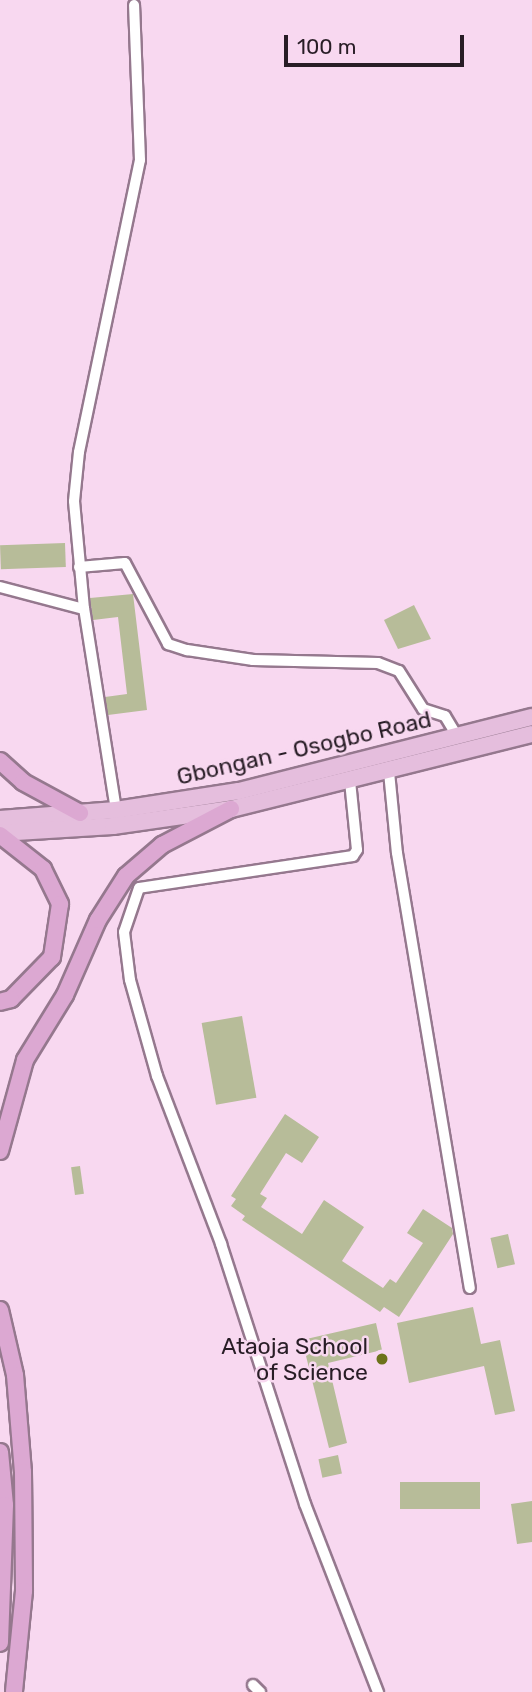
<!DOCTYPE html>
<html>
<head>
<meta charset="utf-8">
<style>
	body { margin:0 }
	#map { position:relative; width:532px; height:1692px; overflow:hidden; background:#f8d8f0; font-family:Rubik,sans-serif }
	div>[style] { position:absolute }
	[style*='--x'] { left:calc(var(--x)*1px); top:calc(var(--y)*1px); width:calc(var(--w)*1px); rotate:calc(var(--a)*1deg) }
	.building>* { inset:0; background:#b7bc99; transform-origin:0 0 }
	.roads { filter:drop-shadow(2px 0 #95788e) drop-shadow(-2px 0 #95788e) drop-shadow(0 2px #95788e) drop-shadow(0 -2px #95788e) }
	.minor>* { height:10px; margin:-5px; padding:0 5px; transform-origin:5px; border-radius:5px; background:#fff }
	.primary>* { height:16px; margin:-8px; padding:0 8px; transform-origin:8px; border-radius:8px; background:#e5bedd }
	.trunk>* { height:16px; margin:-8px; padding:0 8px; transform-origin:8px; border-radius:8px; background:#dca8d2 }
	.dots>* { width:19px; height:19px; translate:-50% -50%; box-sizing:border-box; border:4px solid #f8d8f0; border-radius:50% }
	span { translate:-50% -50%; white-space:nowrap; text-align:center; line-height:1.15; -webkit-text-stroke:5px #f8d8f0; paint-order:stroke }
	.street-label { font-size:23px; color:#281d26 }
	.poi-label { font-size:23px; color:#281d26 }
	.right { translate:-100% -50%; text-align:right }
	.scale { position:absolute; left:284px; top:35px; width:180px; height:32px; box-sizing:border-box; border:4px solid #281d26; border-top:0; padding-left:9px; font-size:21px; line-height:24px; white-space:nowrap; color:#281d26; -webkit-text-stroke:5px #f8d8f0; paint-order:stroke }
</style>
</head>
<body>
<div id="map">
	<div class="building">
		<div style="left:65px;top:543px;width:24px;height:65px;rotate:88deg"></div>
		<div style="clip-path:polygon(133px 594px,147px 710px,108px 715px,105px 697px,127px 694px,118px 617px,93px 620px,90px 598px)"></div>
		<div style="clip-path:polygon(414px 605px,431px 639px,398px 649px,384px 620px)"></div>
		<div style="left:242px;top:1016px;width:83px;height:41px;rotate:80deg"></div>
		<div style="clip-path:polygon(285px 1114px,319px 1137px,302px 1163px,286px 1153px,260px 1194px,267px 1198px,261px 1207px,302px 1234px,324px 1200px,364px 1227px,342px 1261px,383px 1288px,390px 1279px,396px 1283px,423px 1243px,407px 1233px,423px 1209px,452px 1228px,453px 1234px,399px 1317px,384px 1307px,380px 1312px,242px 1220px,245px 1216px,231px 1206px,236px 1199px,231px 1196px)"></div>
		<div style="left:80px;top:1166px;width:28px;height:9px;rotate:82deg"></div>
		<div style="left:508px;top:1234px;width:31px;height:18px;rotate:77deg"></div>
		<div style="clip-path:polygon(473px 1307px,481px 1344px,500px 1340px,515px 1411px,495px 1415px,484px 1366px,409px 1383px,397px 1323px)"></div>
		<div style="clip-path:polygon(376px 1323px,382px 1350px,328px 1363px,347px 1443px,329px 1448px,302px 1340px)"></div>
		<div style="left:338px;top:1455px;width:19px;height:20px;rotate:78deg"></div>
		<div style="left:480px;top:1482px;width:27px;height:80px;rotate:90deg"></div>
		<div style="clip-path:polygon(532px 1501px,532px 1542px,517px 1544px,511px 1504px)"></div>
	</div>
	<div class="roads">
		<div class="minor">
			<div style="--x:79;--y:567;--w:46;--a:-5"></div>
			<div style="--x:125;--y:563;--w:92;--a:62"></div>
			<div style="--x:168;--y:644;--w:20;--a:18"></div>
			<div style="--x:187;--y:650;--w:67;--a:8.6"></div>
			<div style="--x:253;--y:660;--w:125;--a:1.4"></div>
			<div style="--x:378;--y:663;--w:22;--a:21"></div>
			<div style="--x:399;--y:671;--w:45;--a:57.7"></div>
			<div style="--x:423;--y:709;--w:23;--a:18"></div>
			<div style="--x:445;--y:716;--w:23;--a:59"></div>
			<div style="--x:0;--y:587;--w:87;--a:14.7"></div>
			<div style="--x:389;--y:772;--w:81;--a:84.4"></div>
			<div style="--x:397;--y:853;--w:441;--a:80.5"></div>
			<div style="--x:350;--y:781;--w:69;--a:84.2"></div>
			<div style="--x:357;--y:850;--w:7;--a:124"></div>
			<div style="--x:353;--y:856;--w:216;--a:171.5"></div>
			<div style="--x:139;--y:888;--w:46;--a:108.8"></div>
			<div style="--x:124;--y:932;--w:48;--a:82.9"></div>
			<div style="--x:130;--y:980;--w:100;--a:74.3"></div>
			<div style="--x:157;--y:1076;--w:180;--a:69.1"></div>
			<div style="--x:221;--y:1244;--w:273;--a:72.1"></div>
			<div style="--x:305;--y:1504;--w:202;--a:68.8"></div>
			<div style="--x:116;--y:810;--w:204;--a:-99"></div>
			<div style="--x:84;--y:609;--w:108;--a:-95.3"></div>
			<div style="--x:74;--y:501;--w:49;--a:-84.2"></div>
			<div style="--x:79;--y:452;--w:298;--a:-78.2"></div>
			<div style="--x:140;--y:160;--w:155;--a:-92.2"></div>
			<div style="--x:253;--y:1685;--w:10;--a:45"></div>
		</div>
		<div class="primary">
			<div style="--x:0;--y:819;--w:116;--a:-4.4"></div>
			<div style="--x:116;--y:810;--w:124;--a:-8.8"></div>
			<div style="--x:239;--y:791;--w:302;--a:-14.2"></div>
			<div style="--x:0;--y:833;--w:113;--a:-3.5"></div>
			<div style="--x:113;--y:826;--w:119;--a:-8.2"></div>
			<div style="--x:231;--y:809;--w:310;--a:-14"></div>
		</div>
		<div class="trunk">
			<div style="--x:0;--y:761;--w:31;--a:42"></div>
			<div style="--x:23;--y:782;--w:65;--a:28.5"></div>
			<div style="--x:0;--y:835;--w:55;--a:38.3"></div>
			<div style="--x:43;--y:869;--w:39;--a:64"></div>
			<div style="--x:60;--y:904;--w:54;--a:98.6"></div>
			<div style="--x:52;--y:957;--w:59;--a:134.3"></div>
			<div style="--x:11;--y:999;--w:11;--a:165"></div>
			<div style="--x:0;--y:1151;--w:94;--a:-74.6"></div>
			<div style="--x:25;--y:1060;--w:76;--a:-58.4"></div>
			<div style="--x:65;--y:995;--w:82;--a:-66.3"></div>
			<div style="--x:98;--y:920;--w:52;--a:-57.5"></div>
			<div style="--x:126;--y:876;--w:48;--a:-40.7"></div>
			<div style="--x:162;--y:845;--w:78;--a:-27.6"></div>
			<div style="--x:0;--y:1310;--w:67;--a:77"></div>
			<div style="--x:15;--y:1375;--w:97;--a:85.3"></div>
			<div style="--x:23;--y:1472;--w:119;--a:89.5"></div>
			<div style="--x:24;--y:1591;--w:101;--a:95.7"></div>
			<div style="--x:0;--y:1452;--w:53;--a:84.6"></div>
			<div style="--x:5;--y:1505;--w:138;--a:92.1"></div>
		</div>
	</div>
	<div class="dots">
		<div style="left:382px;top:1359px;background:#6d731b"></div>
	</div>
	<div class="street-label">
		<span style="left:304px;top:748px;rotate:-13deg">Gbongan - Osogbo Road</span>
	</div>
	<div class="poi-label">
		<span class="right" style="left:368px;top:1359px">Ataoja School<br>of Science</span>
	</div>
	<div class="scale">100 m</div>
</div>
</body>
</html>
